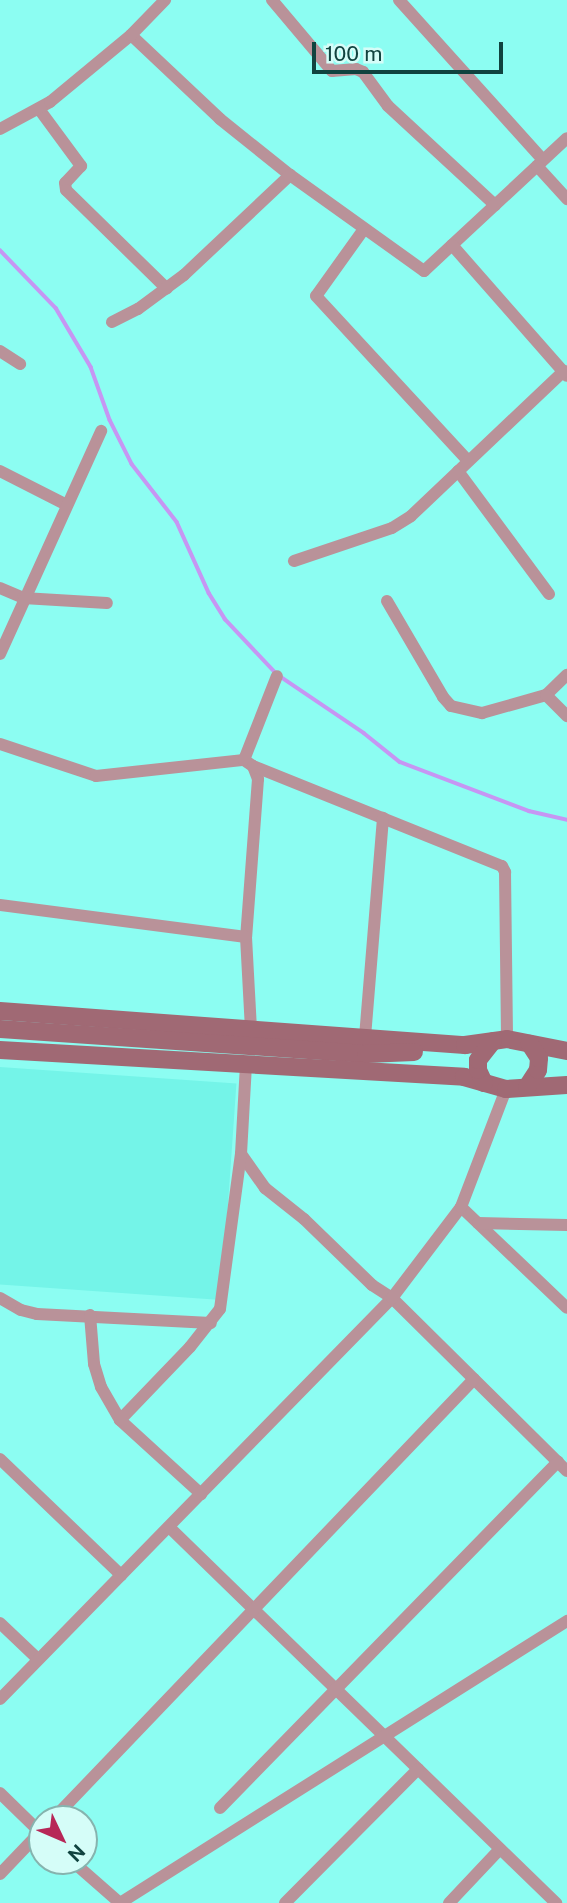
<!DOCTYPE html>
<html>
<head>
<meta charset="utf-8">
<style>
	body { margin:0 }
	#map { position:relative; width:567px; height:1903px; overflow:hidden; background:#8cfdf2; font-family:"Public Sans",sans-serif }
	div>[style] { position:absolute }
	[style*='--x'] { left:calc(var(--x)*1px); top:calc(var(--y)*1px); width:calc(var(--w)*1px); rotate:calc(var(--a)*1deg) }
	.built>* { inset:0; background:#74f4e8; transform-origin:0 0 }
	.stream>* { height:3.5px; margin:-1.75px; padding:0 1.75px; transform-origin:1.75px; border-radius:1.75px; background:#c696f3 }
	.street>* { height:12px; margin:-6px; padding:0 6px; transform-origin:6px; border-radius:6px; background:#b99299 }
	.secondary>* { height:18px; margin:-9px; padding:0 9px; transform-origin:9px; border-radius:9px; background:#a06974 }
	span { translate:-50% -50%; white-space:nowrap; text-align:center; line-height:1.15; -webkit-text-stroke:6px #d5fdf8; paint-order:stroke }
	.north { position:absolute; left:28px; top:1805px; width:70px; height:70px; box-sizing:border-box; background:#d5fdf8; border:2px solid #86b3ae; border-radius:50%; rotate:134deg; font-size:19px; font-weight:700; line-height:28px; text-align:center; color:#10433f }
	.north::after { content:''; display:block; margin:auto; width:24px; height:32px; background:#b72757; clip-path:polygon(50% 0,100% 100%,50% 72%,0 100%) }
	.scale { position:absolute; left:312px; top:42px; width:191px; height:32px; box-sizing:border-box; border:4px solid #10433f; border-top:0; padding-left:9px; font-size:21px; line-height:24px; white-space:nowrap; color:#10433f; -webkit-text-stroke:5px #d5fdf8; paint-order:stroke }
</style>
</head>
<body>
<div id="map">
	<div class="built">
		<div style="left:0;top:1067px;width:237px;height:217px;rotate:4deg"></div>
	</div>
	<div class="stream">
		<div style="--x:0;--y:250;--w:81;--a:46"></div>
		<div style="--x:56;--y:308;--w:69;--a:59.3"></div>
		<div style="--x:91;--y:367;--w:56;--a:70.3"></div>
		<div style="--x:110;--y:420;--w:49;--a:63.4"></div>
		<div style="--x:132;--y:464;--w:73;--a:52.2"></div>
		<div style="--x:177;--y:522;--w:78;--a:65.7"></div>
		<div style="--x:209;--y:593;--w:31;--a:58"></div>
		<div style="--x:225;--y:619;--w:73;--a:46.7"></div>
		<div style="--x:281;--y:677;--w:100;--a:34"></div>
		<div style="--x:364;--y:733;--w:46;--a:38.9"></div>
		<div style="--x:400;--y:762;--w:138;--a:20.8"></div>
		<div style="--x:529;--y:811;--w:39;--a:13"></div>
	</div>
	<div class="street">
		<div style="--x:272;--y:0;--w:93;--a:49.8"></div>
		<div style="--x:332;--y:71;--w:24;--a:-5"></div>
		<div style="--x:356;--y:69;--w:8;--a:23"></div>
		<div style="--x:363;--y:72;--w:42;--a:53.7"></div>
		<div style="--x:388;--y:106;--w:146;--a:42.8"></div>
		<div style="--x:399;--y:0;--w:215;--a:48"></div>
		<div style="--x:131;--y:35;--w:122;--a:43.3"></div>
		<div style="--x:220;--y:119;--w:90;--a:38.7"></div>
		<div style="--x:290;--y:175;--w:165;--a:35.6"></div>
		<div style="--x:424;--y:271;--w:195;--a:-42.9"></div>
		<div style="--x:39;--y:109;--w:71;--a:53.6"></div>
		<div style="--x:81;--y:166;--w:23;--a:133"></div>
		<div style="--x:65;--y:183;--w:7;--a:82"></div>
		<div style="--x:66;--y:190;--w:141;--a:44.4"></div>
		<div style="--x:0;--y:129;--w:57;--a:-28.4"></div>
		<div style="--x:50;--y:102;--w:105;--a:-39.6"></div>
		<div style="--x:131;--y:35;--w:49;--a:-45.8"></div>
		<div style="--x:537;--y:166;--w:45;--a:47.7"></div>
		<div style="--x:364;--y:229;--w:82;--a:125.6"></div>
		<div style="--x:316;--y:296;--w:224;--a:47.3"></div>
		<div style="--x:452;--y:245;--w:174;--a:48.7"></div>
		<div style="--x:112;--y:322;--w:29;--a:-27"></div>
		<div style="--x:138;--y:309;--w:57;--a:-36.5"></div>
		<div style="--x:184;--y:275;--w:146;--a:-43.3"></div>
		<div style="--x:0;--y:351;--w:24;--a:33"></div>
		<div style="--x:0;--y:471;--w:73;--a:26.9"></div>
		<div style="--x:458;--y:471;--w:153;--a:53.5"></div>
		<div style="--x:294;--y:561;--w:103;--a:-18.6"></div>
		<div style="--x:392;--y:528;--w:22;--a:-32"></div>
		<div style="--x:411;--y:516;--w:211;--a:-43.5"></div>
		<div style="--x:0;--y:588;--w:25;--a:23"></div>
		<div style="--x:23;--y:598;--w:84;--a:3.4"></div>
		<div style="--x:387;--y:601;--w:111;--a:59.7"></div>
		<div style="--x:443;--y:697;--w:12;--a:48"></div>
		<div style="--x:451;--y:706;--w:32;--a:13"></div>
		<div style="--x:482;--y:713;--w:66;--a:-15.7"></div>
		<div style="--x:546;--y:695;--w:29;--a:-44"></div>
		<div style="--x:0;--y:654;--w:245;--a:-65.6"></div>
		<div style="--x:546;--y:695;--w:30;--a:45"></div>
		<div style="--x:0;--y:744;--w:101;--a:18.4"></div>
		<div style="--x:96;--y:776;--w:149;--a:-6.2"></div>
		<div style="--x:244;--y:760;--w:11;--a:34"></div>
		<div style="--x:253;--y:766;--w:14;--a:69"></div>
		<div style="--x:258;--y:779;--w:158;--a:94.3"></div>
		<div style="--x:246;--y:937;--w:92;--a:86.9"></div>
		<div style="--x:244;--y:760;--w:90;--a:-68.6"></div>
		<div style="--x:253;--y:766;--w:268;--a:21.9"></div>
		<div style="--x:502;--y:866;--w:7;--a:63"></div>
		<div style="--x:505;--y:872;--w:167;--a:89.3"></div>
		<div style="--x:0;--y:905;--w:248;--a:7.4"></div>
		<div style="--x:365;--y:1037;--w:220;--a:-85.3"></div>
		<div style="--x:241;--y:1154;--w:42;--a:54.8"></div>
		<div style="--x:265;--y:1188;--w:50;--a:38.5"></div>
		<div style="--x:304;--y:1219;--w:95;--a:44.1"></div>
		<div style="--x:372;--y:1285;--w:24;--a:33"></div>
		<div style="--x:392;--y:1298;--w:246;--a:44.7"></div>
		<div style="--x:461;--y:1207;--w:146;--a:43.6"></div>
		<div style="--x:478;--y:1223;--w:89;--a:1.3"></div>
		<div style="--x:0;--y:1298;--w:24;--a:30"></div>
		<div style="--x:21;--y:1310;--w:16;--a:14"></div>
		<div style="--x:37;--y:1314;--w:174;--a:3"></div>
		<div style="--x:90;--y:1315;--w:49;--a:85.3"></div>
		<div style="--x:94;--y:1364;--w:24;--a:73"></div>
		<div style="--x:101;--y:1387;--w:38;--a:60"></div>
		<div style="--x:120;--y:1420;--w:110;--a:42.4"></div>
		<div style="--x:120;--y:1420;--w:101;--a:-46.2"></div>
		<div style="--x:190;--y:1347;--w:48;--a:-51.7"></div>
		<div style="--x:220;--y:1309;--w:156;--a:-82.3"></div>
		<div style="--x:241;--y:1154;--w:90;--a:-86.8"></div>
		<div style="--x:0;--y:1459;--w:168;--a:43.8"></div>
		<div style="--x:169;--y:1527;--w:540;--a:44.17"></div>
		<div style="--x:0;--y:1623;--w:52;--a:43.5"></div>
		<div style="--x:0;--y:1699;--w:561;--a:-45.65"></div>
		<div style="--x:392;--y:1298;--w:114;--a:-52.8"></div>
		<div style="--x:461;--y:1207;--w:126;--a:-69.1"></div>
		<div style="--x:0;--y:1793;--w:59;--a:44.3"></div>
		<div style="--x:220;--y:1808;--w:484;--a:-45.7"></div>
		<div style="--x:53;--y:1819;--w:609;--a:-46.26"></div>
		<div style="--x:72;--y:1861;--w:64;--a:41.2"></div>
		<div style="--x:0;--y:1874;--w:61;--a:-46.3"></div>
		<div style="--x:120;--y:1903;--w:529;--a:-32.25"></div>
		<div style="--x:285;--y:1903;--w:189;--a:-45.2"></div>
		<div style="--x:449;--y:1903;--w:74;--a:-46.6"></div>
	</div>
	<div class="secondary">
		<div style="--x:0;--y:1011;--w:466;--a:4.2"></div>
		<div style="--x:465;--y:1045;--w:42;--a:-8.1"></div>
		<div style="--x:507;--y:1039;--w:61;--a:11.3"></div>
		<div style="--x:0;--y:1029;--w:367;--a:3.9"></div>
		<div style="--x:366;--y:1054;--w:48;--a:-2.4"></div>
		<div style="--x:0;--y:1050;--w:465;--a:3.3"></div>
		<div style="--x:464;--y:1077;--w:44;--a:15.9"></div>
		<div style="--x:506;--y:1089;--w:61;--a:-3.8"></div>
		<div style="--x:484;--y:1083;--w:14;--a:-115"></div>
		<div style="--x:478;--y:1070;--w:10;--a:-90"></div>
		<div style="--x:478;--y:1060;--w:24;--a:-52"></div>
		<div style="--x:527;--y:1087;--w:20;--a:-57"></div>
		<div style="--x:538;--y:1070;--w:12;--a:-85"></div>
		<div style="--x:539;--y:1058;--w:17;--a:-123"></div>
	</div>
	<div class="north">N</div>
	<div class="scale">100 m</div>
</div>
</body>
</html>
